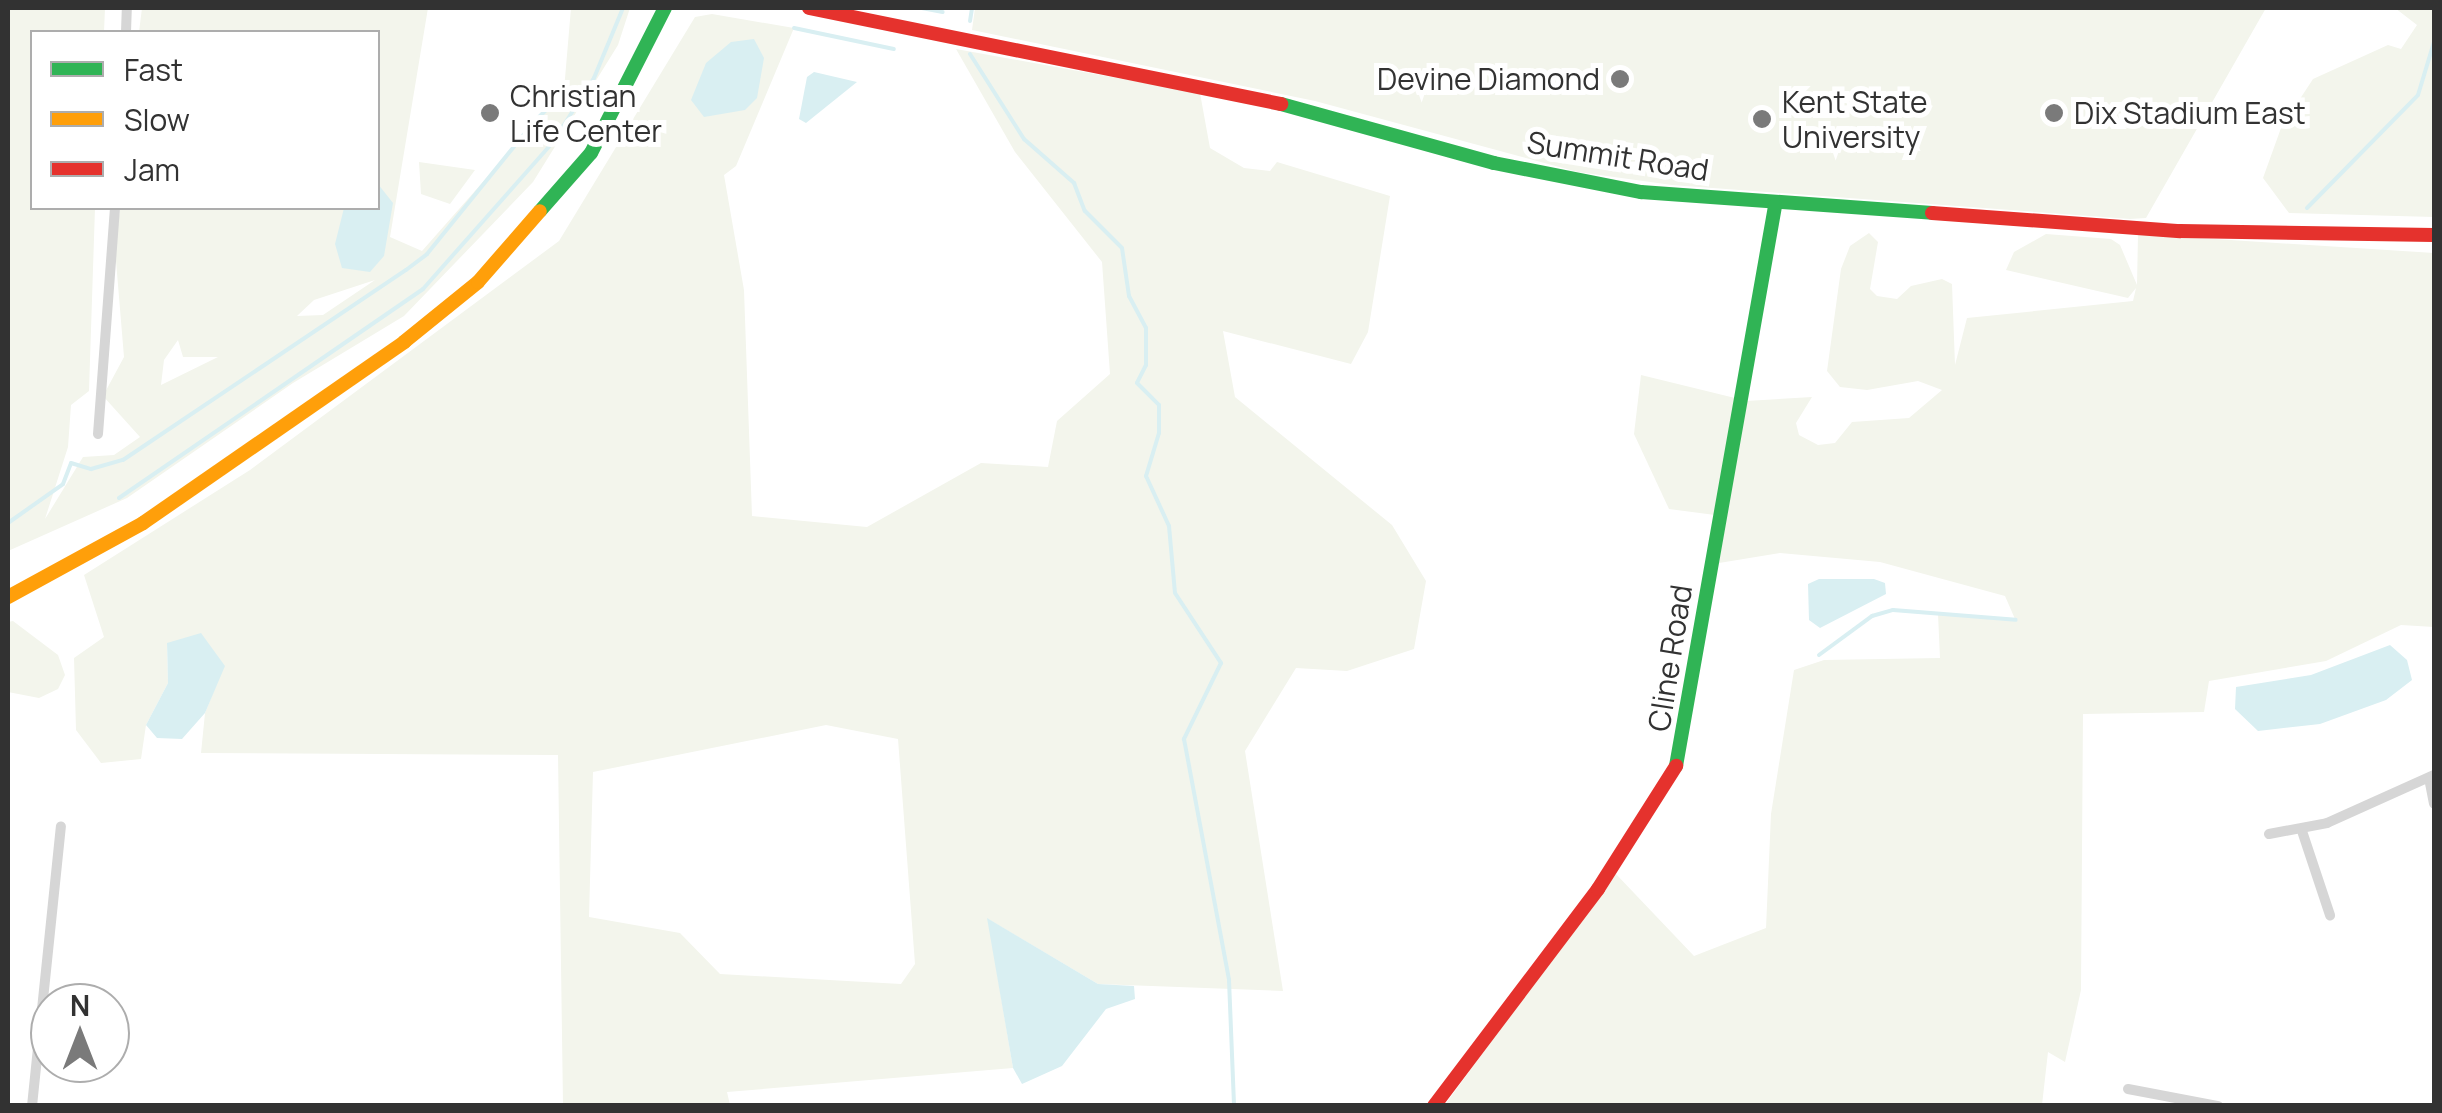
<!DOCTYPE html>
<html>
<head>
<meta charset="utf-8">
<style>
	body { margin:0 }
	#map { position:relative; width:2442px; height:1113px; overflow:hidden; background:#fff; font-family:Manrope,sans-serif }
	div>[style] { position:absolute }
	[style*='--x'] { left:calc(var(--x)*1px); top:calc(var(--y)*1px); width:calc(var(--w)*1px); rotate:calc(var(--a)*1deg) }
	.green>* { inset:0; background:#f3f5ec }
	.water>* { inset:0; background:#d9eff2 }
	.stream>* { height:4px; margin:-2px; padding:0 2px; transform-origin:2px; border-radius:2px; background:#d9eff2 }
	.street>* { height:10px; margin:-5px; padding:0 5px; transform-origin:5px; border-radius:5px; background:#d6d6d6 }
	.fast>* { height:14px; margin:-7px; padding:0 7px; transform-origin:7px; border-radius:7px; background:#30b455 }
	.slow>* { height:14px; margin:-7px; padding:0 7px; transform-origin:7px; border-radius:7px; background:#ff9f0a }
	.jam>* { height:14px; margin:-7px; padding:0 7px; transform-origin:7px; border-radius:7px; background:#e5322d }
	.dots>* { width:28px; height:28px; translate:-50% -50%; box-sizing:border-box; border:5px solid #fff; border-radius:50% }
	span { translate:-50% -50%; white-space:nowrap; text-align:center; line-height:1.15; -webkit-text-stroke:10px #fff; paint-order:stroke }
	.poi-label { font-size:30px; color:#323232 }
	.right { translate:-100% -50%; text-align:right }
	.left { translate:0 -50%; text-align:left }
	.street-label { font-size:30px; color:#323232 }
	.frame { position:absolute; inset:0; border:10px solid #323232; pointer-events:none }
	.legend { position:absolute; left:30px; top:30px; width:350px; height:180px; box-sizing:border-box; background:#fff; border:2px solid #adadad; margin:0; padding:12px 18px; list-style:none; font-size:30px; color:#323232 }
	.legend li { display:flex; align-items:center; gap:20px; height:50px }
	.legend b { width:50px; border:2px solid #adadad }
	.north { position:absolute; left:30px; top:983px; width:100px; height:100px; box-sizing:border-box; background:#fff; border:2px solid #adadad; border-radius:50%; rotate:0deg; font-size:28px; font-weight:700; line-height:40px; text-align:center; color:#323232 }
	.north::after { content:''; display:block; margin:auto; width:35px; height:45px; background:#7a7a7a; clip-path:polygon(50% 0,100% 100%,50% 72%,0 100%) }
</style>
</head>
<body>
<div id="map">
	<div class="green">
		<div style="clip-path:polygon(evenodd,8px 8px,105px 8px,104px 32px,32px 32px,32px 208px,95px 208px,89px 391px,71px 405px,68px 447px,45px 519px,83px 457px,114px 455px,140px 437px,103px 396px,124px 357px,115px 249px,120px 208px,378px 208px,378px 32px,139px 32px,142px 8px,428px 8px,390px 237px,422px 251px,564px 90px,571px 8px,630px 8px,618px 45px,533px 182px,404px 316px,293px 383px,127px 498px,8px 551px,8px 8px,375px 280px,323px 315px,297px 316px,314px 300px,375px 280px,8px 8px,178px 340px,183px 357px,218px 357px,161px 385px,164px 360px,178px 340px)"></div>
		<div style="clip-path:polygon(975px 8px,2266px 8px,2146px 218px,2130px 219px,1672px 185px,1578px 172px,1315px 101px,972px 30px)"></div>
		<div style="clip-path:polygon(2395px 8px,2434px 8px,2434px 217px,2289px 213px,2263px 178px,2281px 128px,2313px 79px,2388px 45px,2401px 49px,2417px 25px)"></div>
		<div style="clip-path:polygon(evenodd,712px 14px,794px 28px,736px 166px,724px 175px,744px 290px,752px 516px,867px 527px,981px 463px,1048px 467px,1057px 421px,1110px 374px,1102px 262px,1015px 152px,956px 49px,1200px 93px,1210px 148px,1244px 168px,1270px 171px,1277px 162px,1390px 196px,1368px 332px,1351px 364px,1223px 331px,1235px 397px,1392px 525px,1426px 581px,1414px 649px,1347px 671px,1296px 668px,1245px 751px,1283px 991px,1098px 984px,988px 919px,1013px 1068px,727px 1092px,730px 1105px,563px 1105px,558px 755px,201px 753px,205px 713px,224px 666px,167px 643px,168px 683px,146px 725px,141px 759px,101px 763px,76px 730px,74px 658px,104px 637px,84px 575px,250px 470px,559px 241px,695px 17px,712px 14px,826px 725px,898px 739px,915px 964px,901px 984px,720px 974px,680px 933px,589px 917px,593px 772px,826px 725px)"></div>
		<div style="clip-path:polygon(419px 162px,475px 170px,450px 204px,421px 194px)"></div>
		<div style="clip-path:polygon(1869px 233px,1878px 242px,1870px 289px,1877px 296px,1897px 299px,1911px 286px,1942px 279px,1952px 284px,1955px 365px,1967px 318px,2133px 301px,2136px 288px,2128px 298px,2006px 270px,2014px 252px,2046px 234px,2111px 239px,2120px 245px,2137px 285px,2138px 234px,2434px 253px,2434px 627px,2401px 625px,2326px 661px,2209px 681px,2204px 712px,2083px 714px,2081px 990px,2065px 1062px,2048px 1052px,2042px 1105px,1444px 1106px,1615px 873px,1694px 956px,1766px 928px,1771px 814px,1794px 670px,1824px 660px,1940px 658px,1938px 614px,2015px 619px,2005px 596px,1880px 562px,1780px 553px,1719px 563px,1746px 401px,1812px 397px,1796px 423px,1799px 435px,1818px 445px,1835px 443px,1852px 422px,1909px 418px,1942px 390px,1918px 381px,1867px 390px,1840px 387px,1827px 371px,1841px 269px,1850px 246px)"></div>
		<div style="clip-path:polygon(1641px 375px,1735px 398px,1715px 515px,1669px 509px,1634px 434px)"></div>
		<div style="clip-path:polygon(13px 621px,58px 655px,65px 675px,58px 689px,39px 698px,8px 692px,8px 622px)"></div>
	</div>
	<div class="water">
		<div style="clip-path:polygon(754px 39px,764px 58px,757px 98px,745px 110px,704px 117px,691px 100px,706px 63px,731px 42px)"></div>
		<div style="clip-path:polygon(814px 72px,857px 82px,806px 123px,799px 119px,807px 77px)"></div>
		<div style="clip-path:polygon(378px 184px,393px 203px,384px 256px,370px 272px,342px 268px,335px 244px,344px 208px,378px 208px)"></div>
		<div style="clip-path:polygon(1819px 579px,1874px 579px,1885px 583px,1886px 594px,1820px 628px,1809px 620px,1808px 584px)"></div>
		<div style="clip-path:polygon(201px 633px,225px 666px,205px 713px,182px 739px,157px 738px,146px 725px,168px 683px,167px 643px)"></div>
		<div style="clip-path:polygon(2390px 645px,2407px 660px,2412px 680px,2386px 700px,2320px 724px,2258px 731px,2235px 709px,2236px 687px,2311px 675px)"></div>
		<div style="clip-path:polygon(987px 918px,1098px 984px,1134px 986px,1135px 999px,1106px 1009px,1062px 1066px,1022px 1084px,1013px 1068px)"></div>
	</div>
	<div class="stream">
		<div style="--x:301;--y:8;--w:1;--a:0"></div>
		<div style="--x:922;--y:8;--w:21;--a:11"></div>
		<div style="--x:970;--y:21;--w:13;--a:-81"></div>
		<div style="--x:794;--y:28;--w:102;--a:11.9"></div>
		<div style="--x:970;--y:54;--w:101;--a:57.6"></div>
		<div style="--x:1024;--y:139;--w:67;--a:41.3"></div>
		<div style="--x:1074;--y:183;--w:30;--a:69"></div>
		<div style="--x:1085;--y:211;--w:52;--a:45"></div>
		<div style="--x:1122;--y:248;--w:49;--a:81.7"></div>
		<div style="--x:1129;--y:296;--w:36;--a:62"></div>
		<div style="--x:1146;--y:328;--w:37;--a:90"></div>
		<div style="--x:1146;--y:365;--w:20;--a:117"></div>
		<div style="--x:1137;--y:383;--w:31;--a:45"></div>
		<div style="--x:1159;--y:405;--w:28;--a:90"></div>
		<div style="--x:1159;--y:433;--w:45;--a:106.8"></div>
		<div style="--x:1146;--y:476;--w:55;--a:65.3"></div>
		<div style="--x:1169;--y:526;--w:67;--a:84.9"></div>
		<div style="--x:1175;--y:593;--w:84;--a:56.7"></div>
		<div style="--x:1221;--y:663;--w:85;--a:116"></div>
		<div style="--x:1184;--y:739;--w:245;--a:79.4"></div>
		<div style="--x:1229;--y:980;--w:126;--a:87.7"></div>
		<div style="--x:2307;--y:208;--w:158;--a:-45.5"></div>
		<div style="--x:2418;--y:95;--w:55;--a:-73.2"></div>
		<div style="--x:119;--y:498;--w:369;--a:-34.5"></div>
		<div style="--x:423;--y:289;--w:196;--a:-48.5"></div>
		<div style="--x:553;--y:142;--w:76;--a:-57.4"></div>
		<div style="--x:594;--y:78;--w:76;--a:-67.5"></div>
		<div style="--x:8;--y:523;--w:67;--a:-35.3"></div>
		<div style="--x:63;--y:484;--w:22;--a:-69"></div>
		<div style="--x:71;--y:463;--w:21;--a:17"></div>
		<div style="--x:91;--y:469;--w:33;--a:-16"></div>
		<div style="--x:123;--y:460;--w:341;--a:-33.9"></div>
		<div style="--x:406;--y:270;--w:26;--a:-37"></div>
		<div style="--x:427;--y:254;--w:170;--a:-51"></div>
		<div style="--x:534;--y:122;--w:30;--a:-45"></div>
		<div style="--x:555;--y:101;--w:26;--a:-4"></div>
		<div style="--x:1819;--y:655;--w:66;--a:-36.3"></div>
		<div style="--x:1872;--y:616;--w:22;--a:-16"></div>
		<div style="--x:1893;--y:610;--w:123;--a:4.6"></div>
	</div>
	<div class="street">
		<div style="--x:126;--y:32;--w:24;--a:-88"></div>
		<div style="--x:98;--y:434;--w:227;--a:-85.7"></div>
		<div style="--x:2429;--y:778;--w:26;--a:79"></div>
		<div style="--x:2302;--y:831;--w:89;--a:71.6"></div>
		<div style="--x:2269;--y:834;--w:59;--a:-10.7"></div>
		<div style="--x:2327;--y:823;--w:117;--a:-24.2"></div>
		<div style="--x:2128;--y:1089;--w:92;--a:10.7"></div>
		<div style="--x:32;--y:1106;--w:281;--a:-84.1"></div>
	</div>
	<div class="fast">
		<div style="--x:1281;--y:104;--w:221;--a:15.5"></div>
		<div style="--x:1494;--y:163;--w:150;--a:11.2"></div>
		<div style="--x:1641;--y:192;--w:292;--a:4.1"></div>
		<div style="--x:540;--y:211;--w:77;--a:-48.7"></div>
		<div style="--x:591;--y:153;--w:163;--a:-63"></div>
		<div style="--x:1676;--y:766;--w:569;--a:-79.97"></div>
	</div>
	<div class="slow">
		<div style="--x:8;--y:597;--w:154;--a:-28.7"></div>
		<div style="--x:143;--y:523;--w:318;--a:-34.7"></div>
		<div style="--x:404;--y:342;--w:95;--a:-39"></div>
		<div style="--x:478;--y:282;--w:94;--a:-48.9"></div>
	</div>
	<div class="jam">
		<div style="--x:809;--y:8;--w:482;--a:11.5"></div>
		<div style="--x:1932;--y:213;--w:249;--a:4.2"></div>
		<div style="--x:2180;--y:231;--w:254;--a:0.9"></div>
		<div style="--x:1434;--y:1106;--w:272;--a:-52.9"></div>
		<div style="--x:1598;--y:889;--w:146;--a:-57.6"></div>
	</div>
	<div class="dots">
		<div style="left:1620px;top:79px;background:#7a7a7a"></div>
		<div style="left:490px;top:113px;background:#7a7a7a"></div>
		<div style="left:2054px;top:113px;background:#7a7a7a"></div>
		<div style="left:1762px;top:119px;background:#7a7a7a"></div>
	</div>
	<div class="poi-label">
		<span class="right" style="left:1600px;top:79px">Devine Diamond</span>
		<span class="left" style="left:510px;top:113px">Christian<br>Life Center</span>
		<span class="left" style="left:1782px;top:119px">Kent State<br>University</span>
		<span class="left" style="left:2074px;top:113px">Dix Stadium East</span>
	</div>
	<div class="street-label">
		<span style="left:1618px;top:156px;rotate:9deg">Summit Road</span>
		<span style="left:1670px;top:658px;rotate:-81deg">Cline Road</span>
	</div>
	<div class="frame"></div>
	<ul class="legend">
	<li><b style="height:12px;background:#30b455"></b>Fast</li>
	<li><b style="height:12px;background:#ff9f0a"></b>Slow</li>
	<li><b style="height:12px;background:#e5322d"></b>Jam</li>
	</ul>
	<div class="north">N</div>
</div>
</body>
</html>
